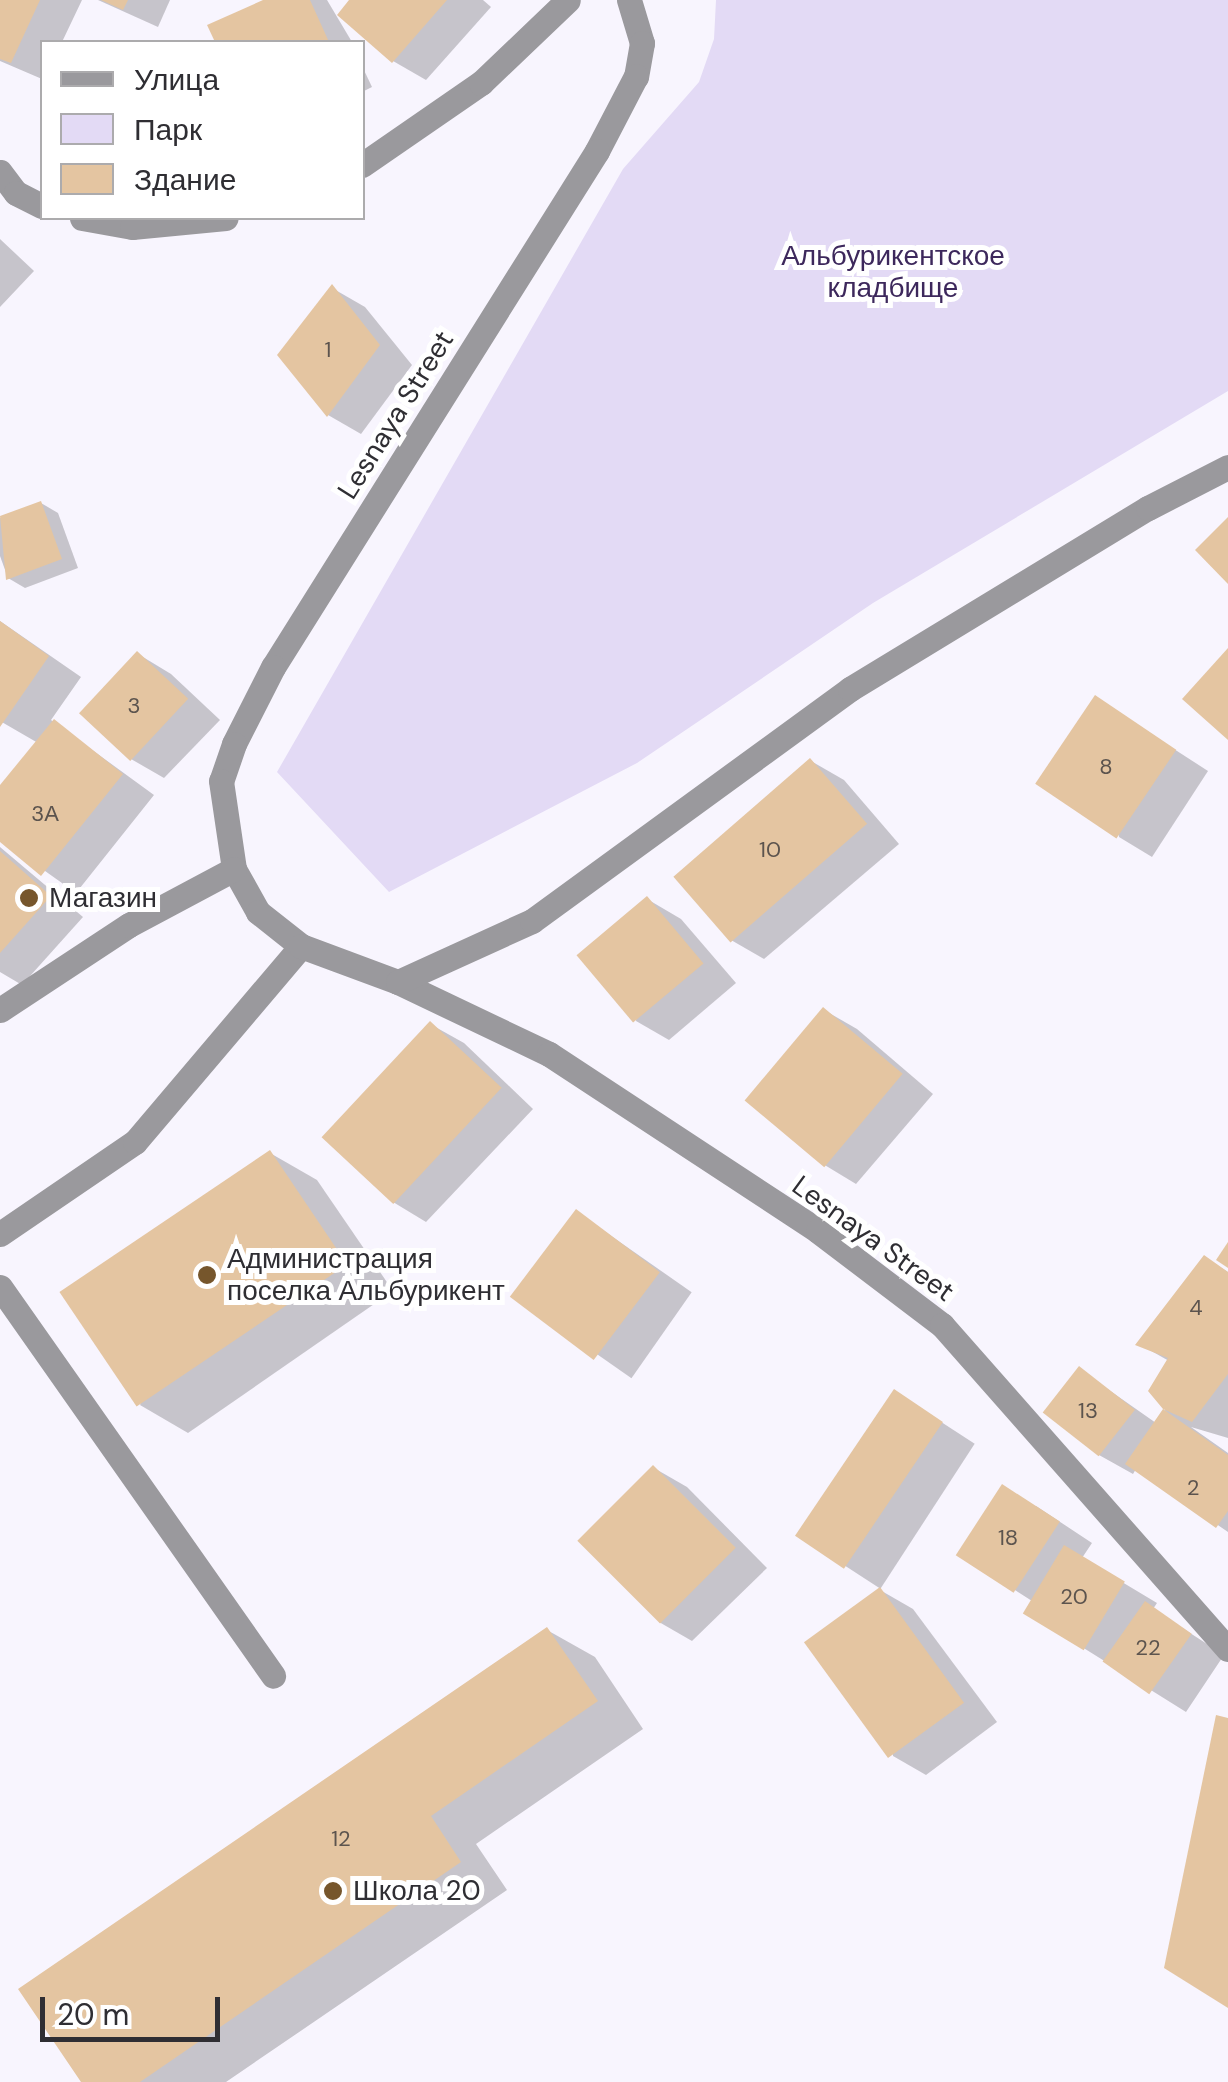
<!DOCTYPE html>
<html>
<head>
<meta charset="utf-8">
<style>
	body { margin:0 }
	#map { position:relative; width:1228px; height:2082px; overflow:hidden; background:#f8f5fe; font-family:"DM Sans",sans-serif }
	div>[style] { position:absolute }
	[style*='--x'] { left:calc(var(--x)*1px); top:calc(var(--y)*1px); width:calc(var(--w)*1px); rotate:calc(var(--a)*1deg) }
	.green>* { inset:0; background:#e3daf5 }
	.shadow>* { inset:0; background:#0003; transform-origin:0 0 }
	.building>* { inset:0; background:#e4c5a1; transform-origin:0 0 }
	.service>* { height:25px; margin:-12.5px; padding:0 12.5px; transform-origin:12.5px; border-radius:12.5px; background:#9a999d }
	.minor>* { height:25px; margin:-12.5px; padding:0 12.5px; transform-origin:12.5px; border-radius:12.5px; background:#9a999d }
	.dots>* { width:28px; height:28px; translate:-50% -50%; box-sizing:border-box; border:5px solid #fff; border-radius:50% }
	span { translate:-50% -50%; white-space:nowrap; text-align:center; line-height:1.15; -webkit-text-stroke:10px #fff; paint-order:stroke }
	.number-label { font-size:22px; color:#5c544e }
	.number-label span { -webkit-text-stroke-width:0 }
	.park-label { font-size:28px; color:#3d285c }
	.street-label { font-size:28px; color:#2f2e33 }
	.poi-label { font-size:28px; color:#2f2e33 }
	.left { translate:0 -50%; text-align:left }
	.legend { position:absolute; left:40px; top:40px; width:325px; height:180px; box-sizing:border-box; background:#fff; border:2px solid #acabad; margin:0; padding:12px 18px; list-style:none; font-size:30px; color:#2f2e33 }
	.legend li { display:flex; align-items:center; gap:20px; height:50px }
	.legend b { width:50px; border:2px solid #acabad }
	.scale { position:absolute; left:40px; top:1997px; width:180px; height:45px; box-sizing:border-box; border:5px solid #2f2e33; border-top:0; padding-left:12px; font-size:30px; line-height:35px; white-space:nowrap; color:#2f2e33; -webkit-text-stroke:8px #fff; paint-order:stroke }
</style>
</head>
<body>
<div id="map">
	<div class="green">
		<div style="clip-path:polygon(716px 0,1228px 0,1228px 391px,873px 603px,637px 763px,389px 892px,277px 772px,623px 169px,699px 82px,714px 39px)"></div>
	</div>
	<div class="shadow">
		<div style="clip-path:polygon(0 0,82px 0,62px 42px,42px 42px,42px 79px,0 61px)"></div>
		<div style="clip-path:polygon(98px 0,170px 0,158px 27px)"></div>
		<div style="clip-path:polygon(269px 0,327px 0,352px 42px,218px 42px,210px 26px)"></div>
		<div style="clip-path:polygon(353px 0,483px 0,491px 7px,426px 80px,393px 61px)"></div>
		<div style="clip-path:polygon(362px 66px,372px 87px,362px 92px)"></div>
		<div style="clip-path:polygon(0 239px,34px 271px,0 307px)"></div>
		<div style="clip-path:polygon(332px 288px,365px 307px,412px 365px,361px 434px,328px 415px,280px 355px)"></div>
		<div style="clip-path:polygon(41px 503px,58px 513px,78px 568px,25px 588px,8px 578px,0 556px,0 518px)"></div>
		<div style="clip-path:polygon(0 621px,81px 677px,51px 720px,154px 795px,76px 893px,0 839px,0 789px,38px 743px,0 721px)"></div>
		<div style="clip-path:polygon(138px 654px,171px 674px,220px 720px,164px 778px,131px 759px)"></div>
		<div style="clip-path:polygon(1095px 698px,1208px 771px,1152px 857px,1119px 837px)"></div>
		<div style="clip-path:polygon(811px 761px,844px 780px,899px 844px,764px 959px,731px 940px)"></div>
		<div style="clip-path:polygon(0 847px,83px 917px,22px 985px,0 972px)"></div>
		<div style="clip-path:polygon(647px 899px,681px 919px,736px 983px,669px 1040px,636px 1021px)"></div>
		<div style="clip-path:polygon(824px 1010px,857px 1029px,933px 1094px,856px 1184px,823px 1164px,748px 1099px)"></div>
		<div style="clip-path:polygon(430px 1024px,464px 1043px,533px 1109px,426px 1222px,393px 1202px)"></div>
		<div style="clip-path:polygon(270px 1153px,317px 1180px,393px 1291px,188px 1433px,140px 1405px)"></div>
		<div style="left:577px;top:1212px;width:140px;height:105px;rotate:35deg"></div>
		<div style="clip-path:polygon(1205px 1258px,1228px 1272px,1228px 1438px,1191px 1427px,1228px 1453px,1228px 1532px,1136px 1469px,1133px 1474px,1099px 1455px,1079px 1369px,1156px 1423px,1166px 1409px,1169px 1361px,1139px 1344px)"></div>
		<div style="left:895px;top:1392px;width:95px;height:173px;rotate:33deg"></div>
		<div style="clip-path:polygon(654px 1468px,687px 1487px,767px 1568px,692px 1641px,659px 1622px)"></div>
		<div style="clip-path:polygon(1036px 1506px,1092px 1543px,1082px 1558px,1157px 1603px,1153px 1609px,1224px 1655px,1186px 1712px,1026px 1612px,1032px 1601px,959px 1554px)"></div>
		<div style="clip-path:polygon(880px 1590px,913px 1609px,997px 1722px,926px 1775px,893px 1756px)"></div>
		<div style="clip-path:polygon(547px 1630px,595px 1657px,643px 1729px,476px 1844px,507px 1890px,226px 2082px,84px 2082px)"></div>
	</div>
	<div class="building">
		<div style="clip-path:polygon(0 0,40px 0,11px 63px,0 59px)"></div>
		<div style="clip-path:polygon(101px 0,128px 0,123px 10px)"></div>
		<div style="clip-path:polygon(263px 0,310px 0,329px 42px,215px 42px,207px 25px)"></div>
		<div style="clip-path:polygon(349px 0,447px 0,392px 63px,337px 15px)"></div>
		<div style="clip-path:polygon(332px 284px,380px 345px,327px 417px,277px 355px)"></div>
		<div style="clip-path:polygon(41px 501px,62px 559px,6px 580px,0 516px)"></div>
		<div style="clip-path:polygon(1228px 517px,1228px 584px,1195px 550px)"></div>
		<div style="clip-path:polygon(0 621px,49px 656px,0 727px)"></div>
		<div style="clip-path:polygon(1228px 648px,1228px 740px,1182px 699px)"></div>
		<div style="left:137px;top:651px;width:70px;height:85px;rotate:43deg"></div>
		<div style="left:1095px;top:695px;width:98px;height:107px;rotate:34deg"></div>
		<div style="clip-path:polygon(54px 719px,123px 774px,41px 876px,0 842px,0 785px)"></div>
		<div style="left:810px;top:758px;width:87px;height:181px;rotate:49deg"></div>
		<div style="clip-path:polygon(0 851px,51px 896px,0 953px)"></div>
		<div style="left:647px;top:896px;width:88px;height:92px;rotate:50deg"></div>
		<div style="left:823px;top:1007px;width:104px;height:122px;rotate:40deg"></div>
		<div style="left:430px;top:1021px;width:98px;height:159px;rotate:43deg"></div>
		<div style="left:270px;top:1150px;width:138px;height:254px;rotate:56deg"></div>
		<div style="left:576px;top:1209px;width:105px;height:110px;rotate:37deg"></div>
		<div style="clip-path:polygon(1228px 1242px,1228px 1268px,1216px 1260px)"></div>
		<div style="clip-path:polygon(1204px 1255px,1228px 1272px,1228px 1374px,1192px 1422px,1163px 1409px,1228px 1455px,1228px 1511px,1216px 1528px,1125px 1464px,1163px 1409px,1148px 1391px,1168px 1358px,1135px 1345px)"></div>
		<div style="left:1079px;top:1366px;width:71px;height:59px;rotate:38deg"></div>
		<div style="left:894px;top:1389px;width:59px;height:177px;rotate:34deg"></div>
		<div style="left:653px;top:1465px;width:117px;height:107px;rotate:45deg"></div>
		<div style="left:1002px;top:1484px;width:69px;height:85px;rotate:33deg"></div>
		<div style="left:1064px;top:1545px;width:71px;height:80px;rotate:31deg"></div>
		<div style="left:880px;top:1587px;width:143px;height:94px;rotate:54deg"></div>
		<div style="left:1145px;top:1601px;width:57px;height:74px;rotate:35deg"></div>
		<div style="clip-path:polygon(547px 1627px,598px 1701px,431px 1816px,461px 1862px,140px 2082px,81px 2082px,18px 1989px)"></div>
		<div style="clip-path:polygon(1216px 1715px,1228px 1718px,1228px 2008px,1164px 1968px)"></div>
	</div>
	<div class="service">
		<div style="--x:0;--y:1234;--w:163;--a:-34.3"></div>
		<div style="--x:135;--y:1142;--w:257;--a:-49.7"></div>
		<div style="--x:0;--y:1287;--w:475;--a:54.9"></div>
	</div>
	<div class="minor">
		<div style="--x:629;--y:0;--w:45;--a:73.2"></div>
		<div style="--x:642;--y:43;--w:34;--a:100"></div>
		<div style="--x:636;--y:76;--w:85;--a:117.5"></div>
		<div style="--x:597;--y:151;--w:609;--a:122.12"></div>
		<div style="--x:273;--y:667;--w:86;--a:116.9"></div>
		<div style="--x:234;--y:744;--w:39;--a:109"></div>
		<div style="--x:221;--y:781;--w:89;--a:81.6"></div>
		<div style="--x:234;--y:869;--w:49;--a:60.8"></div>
		<div style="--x:258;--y:912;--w:55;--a:38.3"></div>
		<div style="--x:301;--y:946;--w:103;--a:20.4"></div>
		<div style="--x:398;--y:982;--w:167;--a:25.5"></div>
		<div style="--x:549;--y:1054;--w:322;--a:33.3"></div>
		<div style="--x:818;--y:1231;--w:156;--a:37.2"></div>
		<div style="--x:942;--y:1325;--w:432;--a:48.6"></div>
		<div style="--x:362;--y:165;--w:145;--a:-34.6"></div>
		<div style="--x:481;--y:83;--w:120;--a:-43.7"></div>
		<div style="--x:0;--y:172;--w:26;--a:53"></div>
		<div style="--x:16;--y:193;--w:29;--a:27"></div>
		<div style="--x:82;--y:218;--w:51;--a:10.2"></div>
		<div style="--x:132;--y:227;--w:94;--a:-5.5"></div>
		<div style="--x:398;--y:982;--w:147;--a:-24.5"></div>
		<div style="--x:532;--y:921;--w:394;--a:-36.1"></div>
		<div style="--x:850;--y:689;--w:349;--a:-31.3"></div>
		<div style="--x:1148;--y:508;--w:90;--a:-27.1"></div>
		<div style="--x:0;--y:1010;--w:154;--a:-33.4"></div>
		<div style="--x:129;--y:925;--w:119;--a:-28.1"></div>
	</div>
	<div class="dots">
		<div style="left:29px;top:898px;background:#76562c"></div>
		<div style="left:207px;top:1275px;background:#76562c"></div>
		<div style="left:333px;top:1891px;background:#76562c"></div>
	</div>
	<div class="number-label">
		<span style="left:328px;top:350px">1</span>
		<span style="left:134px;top:706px">3</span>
		<span style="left:1106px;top:767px">8</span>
		<span style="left:45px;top:814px">3А</span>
		<span style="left:770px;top:850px">10</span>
		<span style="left:1196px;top:1308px">4</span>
		<span style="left:1088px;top:1411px">13</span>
		<span style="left:1193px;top:1488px">2</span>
		<span style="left:1008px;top:1538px">18</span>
		<span style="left:1074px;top:1597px">20</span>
		<span style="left:1148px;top:1648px">22</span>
		<span style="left:341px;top:1839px">12</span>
	</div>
	<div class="park-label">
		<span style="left:893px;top:272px">Альбурикентское<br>кладбище</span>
	</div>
	<div class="street-label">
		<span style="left:396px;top:415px;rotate:-58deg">Lesnaya Street</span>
		<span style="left:873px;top:1239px;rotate:36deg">Lesnaya Street</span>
	</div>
	<div class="poi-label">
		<span class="left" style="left:49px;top:898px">Магазин</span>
		<span class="left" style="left:227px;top:1275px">Администрация<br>поселка Альбурикент</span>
		<span class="left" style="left:353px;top:1891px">Школа 20</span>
	</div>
	<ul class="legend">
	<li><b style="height:12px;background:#9a999d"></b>Улица</li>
	<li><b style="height:28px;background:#e3daf5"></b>Парк</li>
	<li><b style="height:28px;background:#e4c5a1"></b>Здание</li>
	</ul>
	<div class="scale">20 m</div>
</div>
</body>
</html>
